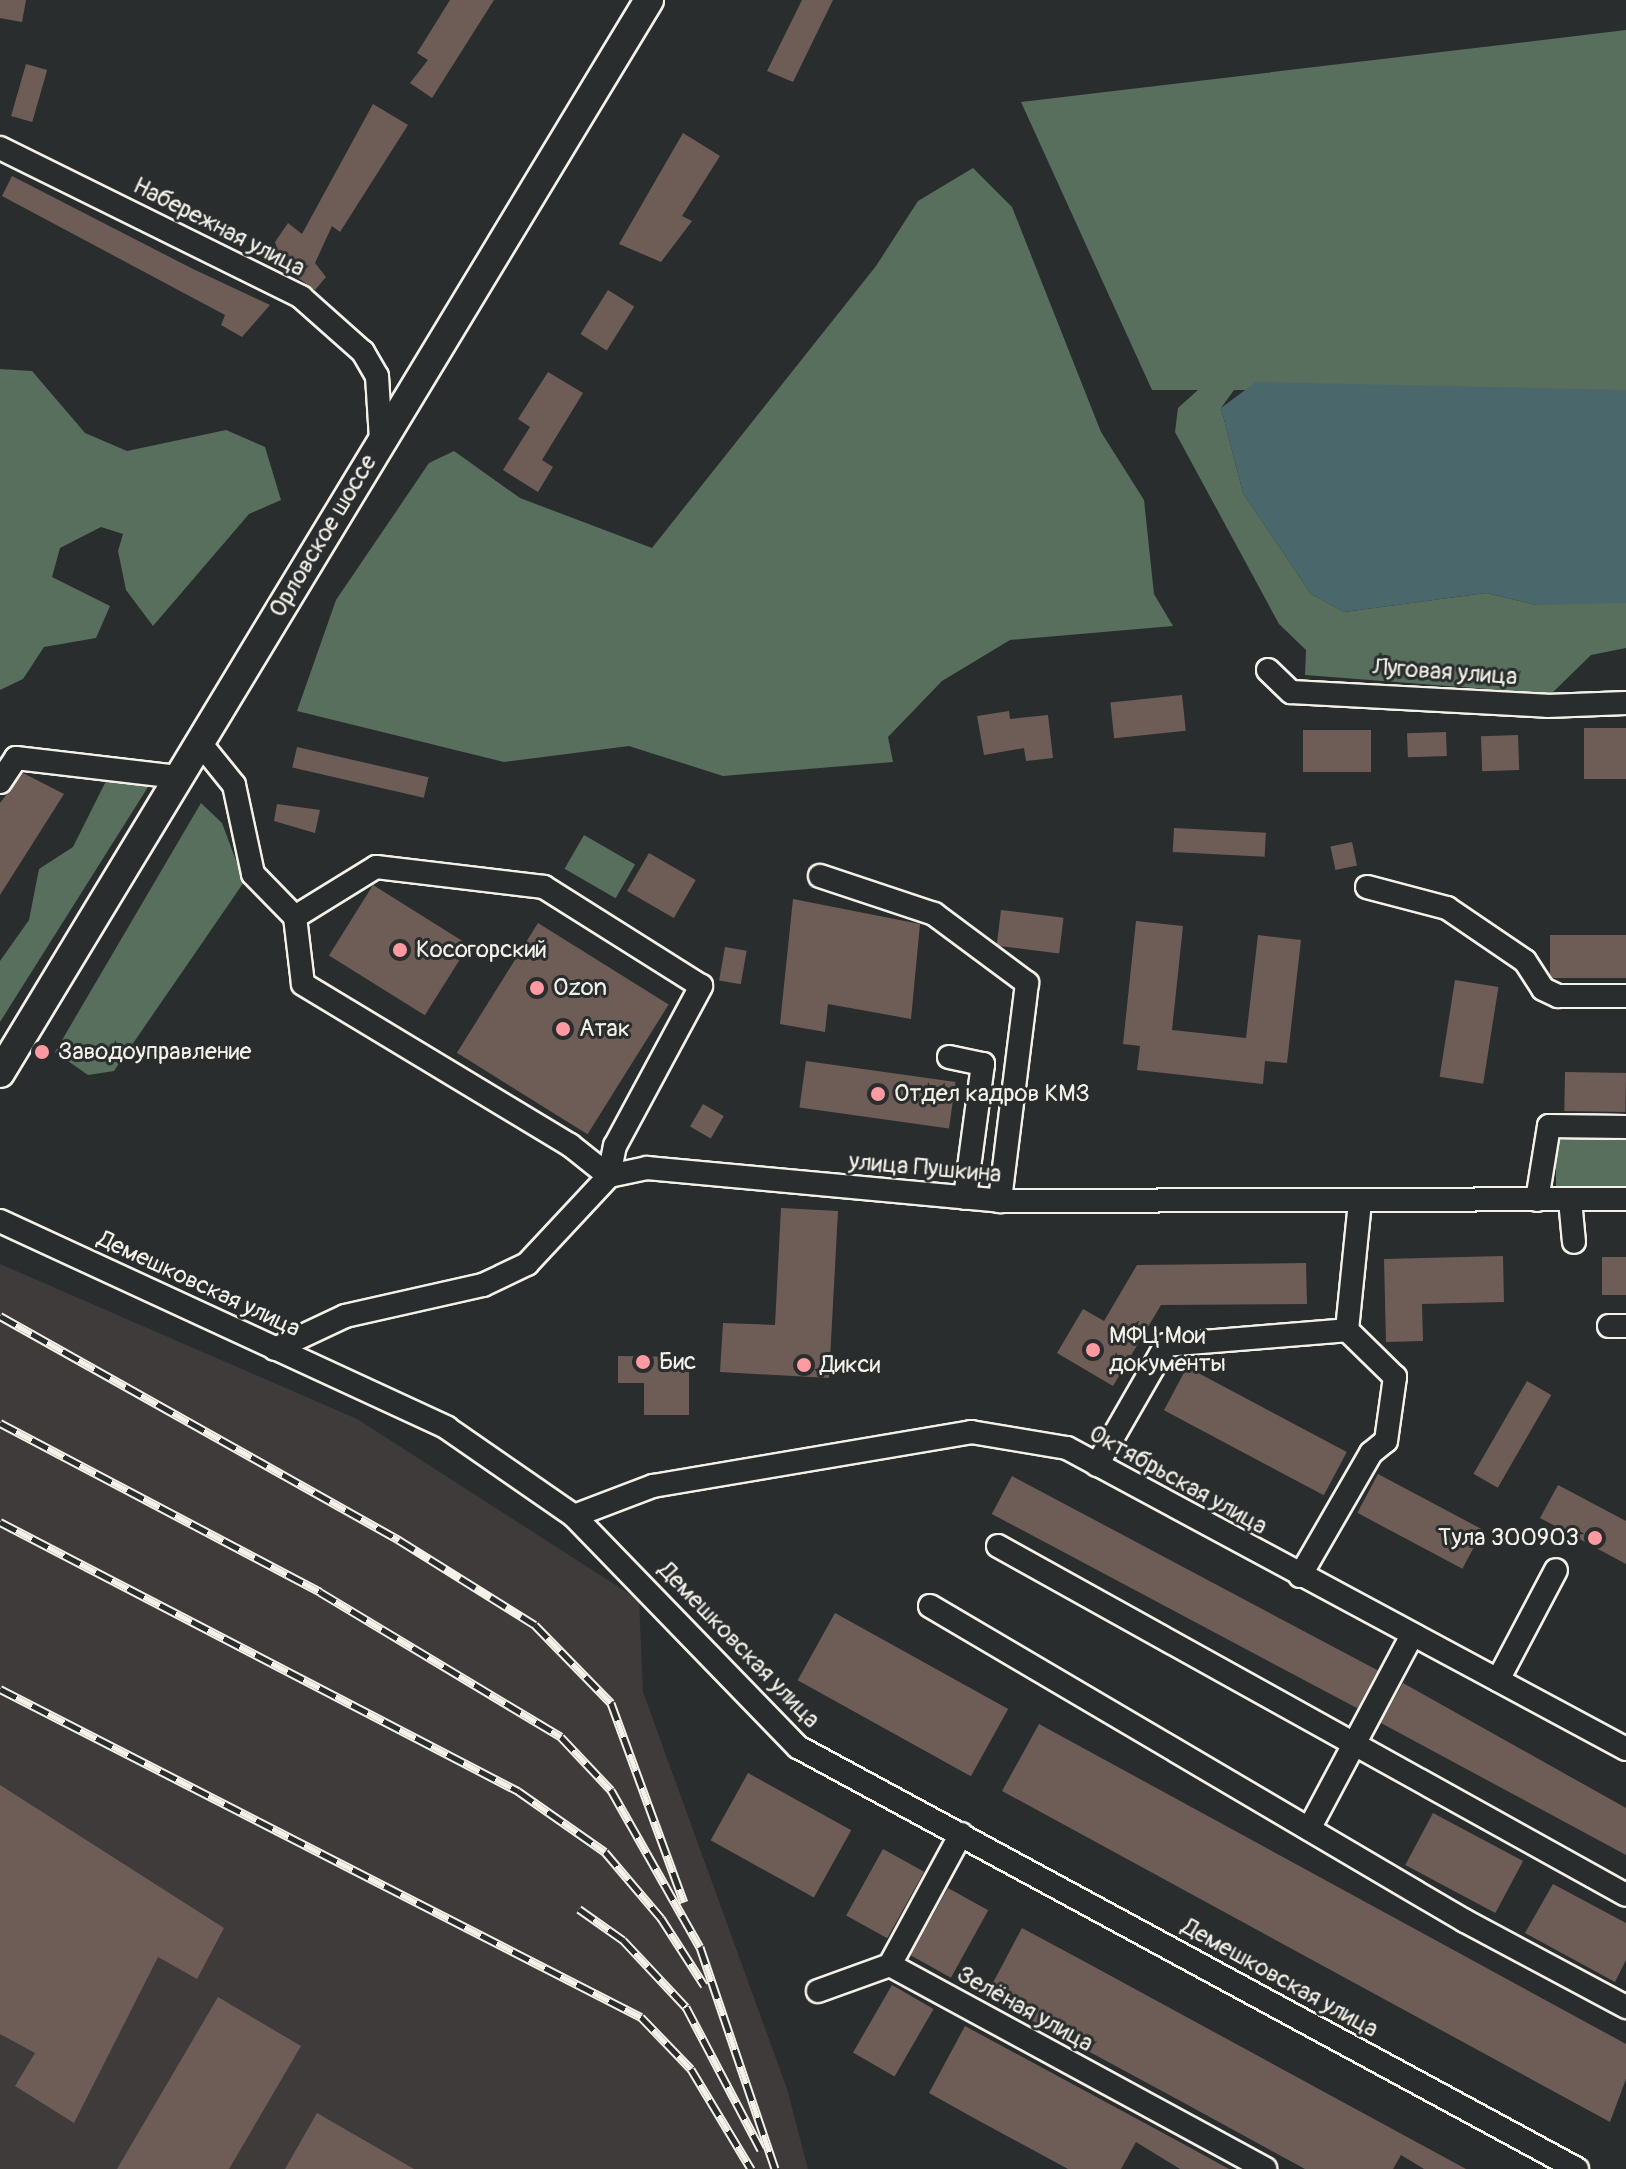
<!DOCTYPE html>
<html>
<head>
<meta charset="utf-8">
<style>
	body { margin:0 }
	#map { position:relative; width:1626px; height:2169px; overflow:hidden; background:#2a2d2e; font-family:Pangolin,sans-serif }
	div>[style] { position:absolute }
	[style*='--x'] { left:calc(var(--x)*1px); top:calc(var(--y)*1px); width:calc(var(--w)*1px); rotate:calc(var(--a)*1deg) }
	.built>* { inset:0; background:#3e3b3a }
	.green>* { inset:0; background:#576f5c; transform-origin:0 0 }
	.water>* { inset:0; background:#4a686c }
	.building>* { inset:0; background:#6e5d56; transform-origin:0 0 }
	.roads { filter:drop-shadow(2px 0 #f4f1e8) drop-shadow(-2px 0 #f4f1e8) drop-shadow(0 2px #f4f1e8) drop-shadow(0 -2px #f4f1e8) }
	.minor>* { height:22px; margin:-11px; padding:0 11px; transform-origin:11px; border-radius:11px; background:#2a2d2e }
	.major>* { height:28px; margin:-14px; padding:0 14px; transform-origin:14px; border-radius:14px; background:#2a2d2e }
	.rail>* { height:9px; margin-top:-4.5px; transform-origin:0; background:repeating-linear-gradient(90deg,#2a2d2e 0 18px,#f4f1e8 0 36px); box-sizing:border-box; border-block:2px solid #f4f1e8 }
	.dots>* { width:22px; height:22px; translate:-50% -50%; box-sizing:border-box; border:4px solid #2a2d2e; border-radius:50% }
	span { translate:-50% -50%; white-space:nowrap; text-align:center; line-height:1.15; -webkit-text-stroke:6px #2a2d2e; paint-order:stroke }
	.street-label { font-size:24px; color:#f4f1e8 }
	.poi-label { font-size:24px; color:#f4f1e8 }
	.left { translate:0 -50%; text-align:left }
	.right { translate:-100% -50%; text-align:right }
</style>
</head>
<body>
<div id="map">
	<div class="built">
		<div style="clip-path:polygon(0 1264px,357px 1419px,639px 1600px,643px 1692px,787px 2089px,808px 2169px,0 2169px)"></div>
	</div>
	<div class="green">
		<div style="clip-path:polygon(1626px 30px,1626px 390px,1234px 390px,1221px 408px,1243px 493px,1311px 594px,1344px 612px,1486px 593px,1537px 605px,1626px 590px,1626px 648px,1591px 655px,1551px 694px,1305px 675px,1306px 650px,1279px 624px,1175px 432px,1178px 408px,1198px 390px,1152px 390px,1021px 102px)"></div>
		<div style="clip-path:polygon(973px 168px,1012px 207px,1101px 432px,1144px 500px,1154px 594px,1173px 626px,1010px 640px,942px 681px,888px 737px,893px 762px,723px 776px,629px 746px,504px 762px,297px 711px,336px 600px,429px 463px,454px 451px,520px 498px,652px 548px,876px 266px,918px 201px)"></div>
		<div style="clip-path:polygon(0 369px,32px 371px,85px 433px,127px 451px,226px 430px,265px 447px,281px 500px,249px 514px,153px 626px,126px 590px,118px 551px,123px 534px,101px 527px,60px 548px,52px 577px,110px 606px,96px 638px,44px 647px,23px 679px,0 690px)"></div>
		<div style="clip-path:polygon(107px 779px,148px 787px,0 1022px,0 961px,29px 920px,39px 869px,73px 847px)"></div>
		<div style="clip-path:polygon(201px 803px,222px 823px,244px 882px,114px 1071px,88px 1075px,55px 1052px)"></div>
		<div style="left:584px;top:835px;width:59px;height:39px;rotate:30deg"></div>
		<div style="left:1556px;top:1139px;width:70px;height:52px"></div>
	</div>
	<div class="water">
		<div style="clip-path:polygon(1256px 382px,1626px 390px,1626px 603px,1537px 605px,1486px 593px,1344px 612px,1311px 594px,1243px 493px,1221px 408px)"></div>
	</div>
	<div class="building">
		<div style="clip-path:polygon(0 0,26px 0,22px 22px,0 18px)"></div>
		<div style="clip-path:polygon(450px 0,494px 0,432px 98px,410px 83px,428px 60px,417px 53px)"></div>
		<div style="clip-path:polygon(802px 0,833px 0,793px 82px,767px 71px)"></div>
		<div style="left:26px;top:64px;width:22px;height:54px;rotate:16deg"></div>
		<div style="clip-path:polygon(373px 104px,408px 125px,340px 232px,332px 226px,315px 263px,326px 277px,315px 290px,283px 267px,275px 242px,288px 223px,302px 234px)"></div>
		<div style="clip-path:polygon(683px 133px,720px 156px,682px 216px,692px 221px,661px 262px,619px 244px)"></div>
		<div style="clip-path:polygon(12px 176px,191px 268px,270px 305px,242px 337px,221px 325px,225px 315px,2px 196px)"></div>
		<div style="left:608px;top:290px;width:31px;height:52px;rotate:32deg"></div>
		<div style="clip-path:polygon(548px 372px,583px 393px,542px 460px,553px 467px,538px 492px,503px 470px,530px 427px,518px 419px)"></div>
		<div style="left:1182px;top:695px;width:36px;height:72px;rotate:84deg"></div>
		<div style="clip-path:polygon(1009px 711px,1010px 719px,1048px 715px,1053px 758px,1026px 761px,1024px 748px,984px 755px,977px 716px)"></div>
		<div style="left:1626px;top:728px;width:51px;height:42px;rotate:90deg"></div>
		<div style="left:1371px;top:730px;width:42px;height:68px;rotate:90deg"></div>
		<div style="left:1446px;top:732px;width:24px;height:39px;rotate:88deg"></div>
		<div style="left:1518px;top:735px;width:35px;height:37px;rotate:88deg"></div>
		<div style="left:297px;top:747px;width:135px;height:21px;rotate:13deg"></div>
		<div style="clip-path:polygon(23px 773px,64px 794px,0 895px,0 803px)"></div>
		<div style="clip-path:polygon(277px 804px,320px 810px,315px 833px,274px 821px)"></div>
		<div style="left:1174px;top:828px;width:92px;height:24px;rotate:3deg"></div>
		<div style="left:1352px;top:842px;width:24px;height:22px;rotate:78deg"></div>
		<div style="left:649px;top:853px;width:54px;height:44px;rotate:30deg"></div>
		<div style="left:373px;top:885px;width:113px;height:83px;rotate:32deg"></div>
		<div style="clip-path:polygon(793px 899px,920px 924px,911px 1019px,828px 1004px,825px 1032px,780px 1024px)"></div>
		<div style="left:1001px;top:910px;width:63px;height:36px;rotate:7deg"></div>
		<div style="clip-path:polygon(1136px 921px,1183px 926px,1172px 1030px,1246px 1038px,1258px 935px,1301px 940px,1287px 1063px,1265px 1061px,1263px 1084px,1137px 1070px,1140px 1046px,1123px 1044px)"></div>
		<div style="left:538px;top:923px;width:154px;height:153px;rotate:32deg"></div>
		<div style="left:1550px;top:935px;width:76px;height:43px"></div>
		<div style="left:725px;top:947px;width:22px;height:34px;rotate:10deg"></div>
		<div style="left:1455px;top:980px;width:44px;height:98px;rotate:9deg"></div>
		<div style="left:806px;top:1061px;width:151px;height:47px;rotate:8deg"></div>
		<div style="left:1565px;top:1072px;width:61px;height:39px;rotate:1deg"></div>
		<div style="left:703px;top:1104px;width:24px;height:26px;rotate:30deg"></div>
		<div style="clip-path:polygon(781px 1208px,838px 1211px,829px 1378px,720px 1372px,723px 1323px,775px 1325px)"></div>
		<div style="clip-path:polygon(1503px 1256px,1504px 1302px,1422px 1304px,1423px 1341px,1386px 1342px,1384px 1259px)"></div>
		<div style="left:1602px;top:1257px;width:24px;height:38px"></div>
		<div style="clip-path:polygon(1306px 1263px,1307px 1304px,1161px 1305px,1113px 1386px,1057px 1353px,1083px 1309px,1104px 1321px,1137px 1265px)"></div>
		<div style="clip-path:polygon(618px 1356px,689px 1357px,689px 1415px,644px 1415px,644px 1383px,618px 1383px)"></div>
		<div style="left:1187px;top:1367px;width:181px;height:49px;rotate:28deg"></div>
		<div style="left:1527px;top:1381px;width:28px;height:107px;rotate:30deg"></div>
		<div style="left:1378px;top:1474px;width:119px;height:44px;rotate:28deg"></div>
		<div style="left:1012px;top:1476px;width:414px;height:43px;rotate:28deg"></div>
		<div style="clip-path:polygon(1558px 1485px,1626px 1521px,1626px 1564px,1540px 1518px)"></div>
		<div style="left:835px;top:1613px;width:198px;height:77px;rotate:29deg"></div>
		<div style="clip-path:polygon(1403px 1683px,1626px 1808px,1626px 1855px,1381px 1723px)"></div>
		<div style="clip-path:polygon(1039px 1724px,1626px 2044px,1626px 2079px,1610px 2122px,1002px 1791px)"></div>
		<div style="left:748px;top:1773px;width:118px;height:77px;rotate:29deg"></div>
		<div style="clip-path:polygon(0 1785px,224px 1928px,197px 1979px,158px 1957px,74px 2123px,15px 2086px,35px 2053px,0 2034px)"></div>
		<div style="left:1433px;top:1813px;width:102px;height:59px;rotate:28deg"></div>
		<div style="left:883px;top:1849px;width:47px;height:76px;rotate:29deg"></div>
		<div style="clip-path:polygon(1553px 1884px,1626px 1923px,1626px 1960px,1615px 1982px,1525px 1933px)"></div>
		<div style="left:948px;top:1888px;width:46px;height:77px;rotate:29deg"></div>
		<div style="clip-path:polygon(1022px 1928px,1089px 1964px,1466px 2169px,1424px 2169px,1401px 2155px,1393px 2169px,1305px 2169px,1175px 2098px,986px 1996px)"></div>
		<div style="left:892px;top:1985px;width:48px;height:78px;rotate:30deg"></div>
		<div style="clip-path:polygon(218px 1997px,301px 2046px,229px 2169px,117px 2169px)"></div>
		<div style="clip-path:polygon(965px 2026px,1176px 2140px,1229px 2169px,1180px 2169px,1136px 2142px,1121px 2169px,1068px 2169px,972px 2117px,929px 2093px)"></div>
		<div style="clip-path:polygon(317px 2113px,414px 2169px,285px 2169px)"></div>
	</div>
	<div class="roads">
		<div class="minor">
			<div style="--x:0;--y:148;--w:336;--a:26.3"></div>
			<div style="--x:301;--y:297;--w:83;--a:41.6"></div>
			<div style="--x:363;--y:352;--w:28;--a:60"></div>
			<div style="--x:377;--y:376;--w:63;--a:86.4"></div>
			<div style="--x:1268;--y:670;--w:32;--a:44"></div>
			<div style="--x:1291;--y:692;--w:256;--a:3.1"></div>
			<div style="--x:1547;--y:706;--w:79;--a:-2.2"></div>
			<div style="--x:200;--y:743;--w:54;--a:51"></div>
			<div style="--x:234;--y:785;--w:91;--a:77.9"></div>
			<div style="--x:253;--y:874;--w:60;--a:45.7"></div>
			<div style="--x:295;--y:917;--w:67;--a:83.2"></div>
			<div style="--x:303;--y:984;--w:312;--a:31.1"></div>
			<div style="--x:570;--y:1145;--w:50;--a:38.5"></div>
			<div style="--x:609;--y:1176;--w:31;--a:-79"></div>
			<div style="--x:615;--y:1146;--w:182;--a:-61.7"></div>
			<div style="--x:701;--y:986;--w:186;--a:-147.8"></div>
			<div style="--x:544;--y:887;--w:169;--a:-173.2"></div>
			<div style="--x:376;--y:867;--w:95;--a:148.3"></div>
			<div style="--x:0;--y:782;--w:29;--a:-56"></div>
			<div style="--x:16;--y:758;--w:163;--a:6.7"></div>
			<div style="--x:820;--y:876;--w:120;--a:18.4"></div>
			<div style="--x:934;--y:914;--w:116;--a:36.6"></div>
			<div style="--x:1027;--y:983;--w:220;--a:97.1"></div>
			<div style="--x:1367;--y:887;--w:83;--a:14.7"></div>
			<div style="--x:1447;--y:908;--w:94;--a:34.2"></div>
			<div style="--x:1525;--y:961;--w:33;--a:57"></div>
			<div style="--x:1543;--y:989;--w:17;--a:25"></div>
			<div style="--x:1558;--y:996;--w:68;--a:0"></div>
			<div style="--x:949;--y:1057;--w:35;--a:12"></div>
			<div style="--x:983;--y:1064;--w:135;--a:97.7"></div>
			<div style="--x:1537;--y:1200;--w:75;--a:-80.8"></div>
			<div style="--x:1549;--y:1126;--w:77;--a:0.7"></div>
			<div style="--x:1570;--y:1200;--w:42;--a:84.6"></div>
			<div style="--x:0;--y:1221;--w:493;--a:24.8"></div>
			<div style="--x:447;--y:1428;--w:155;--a:34.7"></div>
			<div style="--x:574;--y:1516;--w:322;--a:45.9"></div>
			<div style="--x:798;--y:1747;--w:886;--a:28.45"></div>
			<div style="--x:1609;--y:1326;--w:17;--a:0"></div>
			<div style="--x:275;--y:1349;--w:77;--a:-25.2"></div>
			<div style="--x:345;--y:1316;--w:141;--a:-12.7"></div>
			<div style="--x:483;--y:1285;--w:49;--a:-25.5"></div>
			<div style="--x:527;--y:1264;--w:120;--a:-47"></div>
			<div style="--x:609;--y:1176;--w:39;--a:-12"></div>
			<div style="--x:647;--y:1168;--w:355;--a:5.3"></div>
			<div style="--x:1000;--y:1201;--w:626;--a:-0.18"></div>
			<div style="--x:1097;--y:1465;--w:138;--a:-60.1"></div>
			<div style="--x:1166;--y:1345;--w:182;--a:-4.7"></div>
			<div style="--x:1347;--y:1330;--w:128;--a:-84.2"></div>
			<div style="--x:574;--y:1516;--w:85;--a:-20.8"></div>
			<div style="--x:653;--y:1486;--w:323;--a:-9.6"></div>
			<div style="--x:971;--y:1432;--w:97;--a:9.5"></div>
			<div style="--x:1067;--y:1448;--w:635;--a:28.3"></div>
			<div style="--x:998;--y:1546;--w:718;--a:29.06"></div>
			<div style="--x:1300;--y:1576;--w:142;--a:-60"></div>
			<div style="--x:1371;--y:1453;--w:19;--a:-39"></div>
			<div style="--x:1386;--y:1441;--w:65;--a:-82"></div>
			<div style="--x:1395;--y:1377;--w:67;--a:-135.6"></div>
			<div style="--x:930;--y:1606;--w:621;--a:30.49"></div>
			<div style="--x:1465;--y:1921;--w:183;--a:28.1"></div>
			<div style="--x:1498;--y:1680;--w:124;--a:-62.2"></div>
			<div style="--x:1309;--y:1829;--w:220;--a:-62"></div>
			<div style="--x:961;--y:1834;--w:149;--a:118.5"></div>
			<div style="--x:890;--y:1965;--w:427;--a:28.5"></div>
			<div style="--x:818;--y:1991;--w:77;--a:-19.9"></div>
		</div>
		<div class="major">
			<div style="--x:0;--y:1073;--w:1254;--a:-58.83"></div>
		</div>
	</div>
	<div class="rail">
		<div style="--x:0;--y:1316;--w:458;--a:29.3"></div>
		<div style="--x:399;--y:1540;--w:160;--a:32"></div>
		<div style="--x:535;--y:1625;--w:109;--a:45.7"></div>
		<div style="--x:611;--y:1703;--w:212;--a:69.9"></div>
		<div style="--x:0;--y:1423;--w:362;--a:27.8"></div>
		<div style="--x:320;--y:1592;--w:281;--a:31"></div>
		<div style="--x:561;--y:1737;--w:73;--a:46.7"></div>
		<div style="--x:611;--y:1790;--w:180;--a:60.5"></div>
		<div style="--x:700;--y:1947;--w:234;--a:71.3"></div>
		<div style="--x:0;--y:1522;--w:584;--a:27.44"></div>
		<div style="--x:518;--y:1791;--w:106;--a:35"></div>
		<div style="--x:605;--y:1852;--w:87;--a:49.7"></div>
		<div style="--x:661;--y:1918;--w:80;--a:57.3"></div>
		<div style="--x:0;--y:1689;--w:720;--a:27.1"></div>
		<div style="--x:641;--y:2017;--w:72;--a:46.1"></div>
		<div style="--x:691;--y:2069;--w:117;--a:59"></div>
		<div style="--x:579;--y:1909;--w:54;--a:35.2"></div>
		<div style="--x:623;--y:1940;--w:92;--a:46.8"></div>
		<div style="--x:686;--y:2007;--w:161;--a:62.3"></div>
	</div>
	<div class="dots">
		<div style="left:400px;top:950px;background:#ff9aa2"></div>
		<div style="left:537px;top:988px;background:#ff9aa2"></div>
		<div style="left:563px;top:1029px;background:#ff9aa2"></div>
		<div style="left:42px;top:1052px;background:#ff9aa2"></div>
		<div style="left:878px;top:1094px;background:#ff9aa2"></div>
		<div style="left:1093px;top:1350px;background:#ff9aa2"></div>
		<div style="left:643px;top:1362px;background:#ff9aa2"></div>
		<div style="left:804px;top:1365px;background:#ff9aa2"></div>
		<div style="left:1595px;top:1538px;background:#ff9aa2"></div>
	</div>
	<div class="street-label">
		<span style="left:219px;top:227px;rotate:27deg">Набережная улица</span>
		<span style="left:323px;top:536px;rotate:-59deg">Орловское шоссе</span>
		<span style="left:1445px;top:672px;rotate:4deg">Луговая улица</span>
		<span style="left:925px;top:1168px;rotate:5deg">улица Пушкина</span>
		<span style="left:199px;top:1284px;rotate:25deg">Демешковская улица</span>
		<span style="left:1178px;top:1480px;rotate:29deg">Октябрьская улица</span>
		<span style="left:739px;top:1645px;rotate:46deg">Демешковская улица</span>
		<span style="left:1280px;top:1978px;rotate:29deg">Демешковская улица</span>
		<span style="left:1025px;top:2009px;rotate:29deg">Зелёная улица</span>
	</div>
	<div class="poi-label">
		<span class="left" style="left:416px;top:950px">Косогорский</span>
		<span class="left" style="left:553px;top:988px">Ozon</span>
		<span class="left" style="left:579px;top:1029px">Атак</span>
		<span class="left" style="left:58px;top:1052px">Заводоуправление</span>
		<span class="left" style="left:894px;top:1094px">Отдел кадров КМЗ</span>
		<span class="left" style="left:1109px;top:1350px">МФЦ Мои<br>документы</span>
		<span class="left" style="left:659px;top:1362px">Бис</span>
		<span class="left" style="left:820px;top:1365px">Дикси</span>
		<span class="right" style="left:1579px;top:1538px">Тула 300903</span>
	</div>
</div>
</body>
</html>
